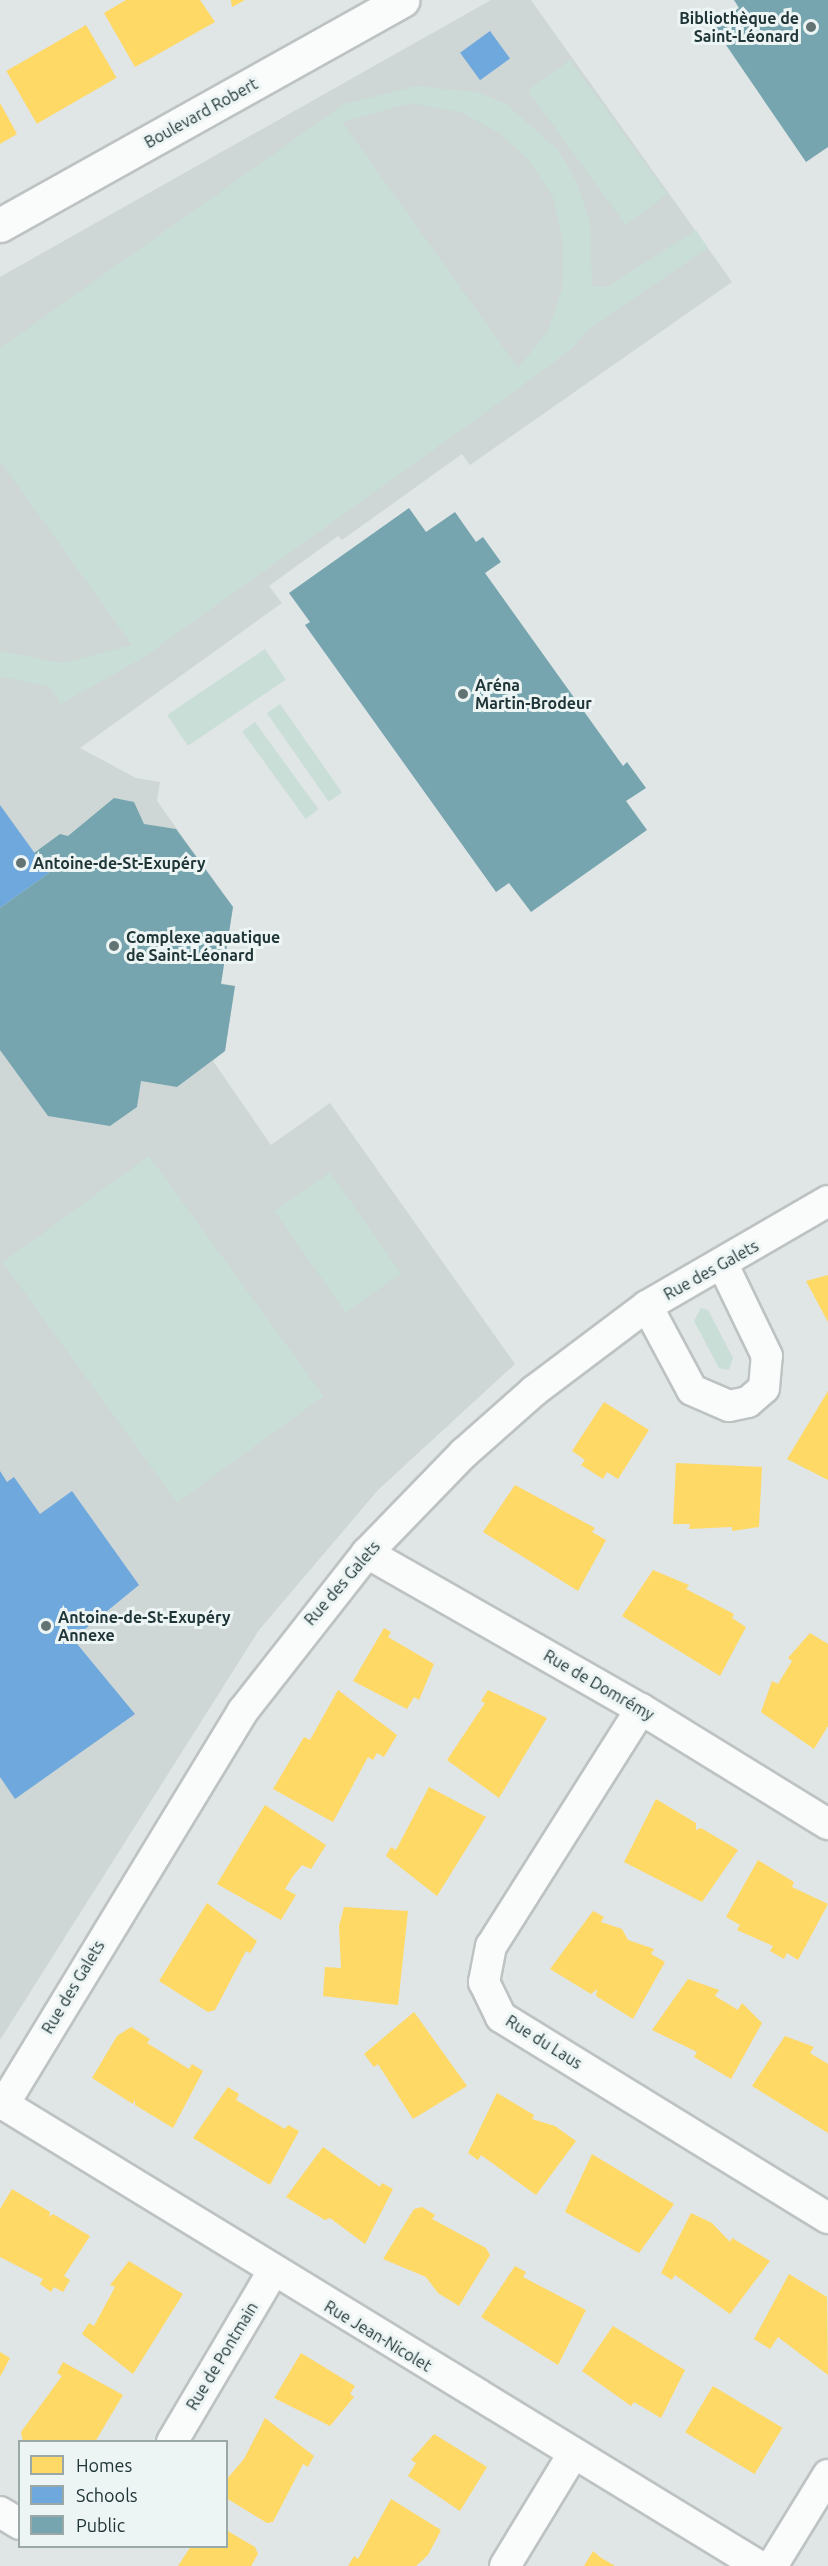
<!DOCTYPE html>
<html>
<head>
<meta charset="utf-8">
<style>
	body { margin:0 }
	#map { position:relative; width:828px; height:2566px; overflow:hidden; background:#e0e5e5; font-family:Ubuntu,sans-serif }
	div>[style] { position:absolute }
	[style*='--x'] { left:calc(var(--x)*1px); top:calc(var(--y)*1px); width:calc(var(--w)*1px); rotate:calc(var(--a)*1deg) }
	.built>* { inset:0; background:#ced7d6 }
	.green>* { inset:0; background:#c9ded7; transform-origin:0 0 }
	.homes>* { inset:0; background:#ffd966; transform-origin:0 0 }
	.schools>* { inset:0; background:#6fa8dc; transform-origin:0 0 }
	.public>* { inset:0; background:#76a5af }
	.roads { filter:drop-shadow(2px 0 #bdc2c2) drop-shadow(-2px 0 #bdc2c2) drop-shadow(0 2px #bdc2c2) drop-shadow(0 -2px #bdc2c2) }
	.street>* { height:30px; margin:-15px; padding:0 15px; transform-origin:15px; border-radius:15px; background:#fafbfb }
	.secondary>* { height:33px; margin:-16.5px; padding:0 16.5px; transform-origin:16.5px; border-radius:16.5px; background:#fafbfb }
	.dots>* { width:16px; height:16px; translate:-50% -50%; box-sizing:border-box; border:3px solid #edf5f4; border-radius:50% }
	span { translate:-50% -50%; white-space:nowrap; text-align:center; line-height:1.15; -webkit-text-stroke:6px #edf5f4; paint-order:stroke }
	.poi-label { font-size:16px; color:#203537; font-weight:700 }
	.right { translate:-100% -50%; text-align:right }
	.left { translate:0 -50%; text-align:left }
	.street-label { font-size:16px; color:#203537 }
	.legend { position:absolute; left:18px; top:2440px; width:210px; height:108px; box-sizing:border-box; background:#edf5f4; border:2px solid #9ba8a8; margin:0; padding:8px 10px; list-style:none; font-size:18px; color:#203537 }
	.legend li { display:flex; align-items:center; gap:12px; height:30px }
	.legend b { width:30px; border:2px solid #9ba8a8 }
</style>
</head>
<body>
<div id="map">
	<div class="built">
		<div style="clip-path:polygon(491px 0,531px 0,732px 282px,470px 465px,462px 454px,342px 540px,338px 536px,269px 586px,282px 603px,80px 748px,136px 778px,160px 782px,157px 801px,233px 907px,221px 983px,235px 986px,225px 1051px,213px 1061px,271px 1145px,330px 1103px,515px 1364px,378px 1490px,259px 1630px,0 2040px,0 277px)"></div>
	</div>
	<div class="green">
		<div style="left:570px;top:60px;width:166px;height:52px;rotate:54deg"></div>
		<div style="clip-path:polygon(evenodd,416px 86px,476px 92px,505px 103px,557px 149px,577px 182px,590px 221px,592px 286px,607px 287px,696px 230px,708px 248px,591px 327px,570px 350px,485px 413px,144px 657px,61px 704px,49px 686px,0 677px,0 651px,63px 663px,132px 645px,0 461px,0 348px,344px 104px,416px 86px,411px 103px,463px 113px,499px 133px,528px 159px,553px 197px,563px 241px,562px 289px,548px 331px,518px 368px,342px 122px,411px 103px)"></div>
		<div style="left:265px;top:649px;width:37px;height:118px;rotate:56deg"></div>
		<div style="left:280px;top:704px;width:108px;height:16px;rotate:55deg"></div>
		<div style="left:255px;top:722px;width:108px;height:16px;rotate:54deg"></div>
		<div style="left:149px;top:1156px;width:297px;height:181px;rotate:54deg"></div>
		<div style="left:330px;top:1172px;width:124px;height:68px;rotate:55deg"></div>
		<div style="clip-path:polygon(701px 1308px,708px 1310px,733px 1358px,729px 1370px,719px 1368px,694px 1321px)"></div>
	</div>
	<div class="homes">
		<div style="clip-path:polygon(126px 0,200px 0,215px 22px,135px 67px,104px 13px)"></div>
		<div style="clip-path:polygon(231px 0,245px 0,232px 7px)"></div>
		<div style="left:86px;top:25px;width:61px;height:92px;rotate:60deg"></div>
		<div style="clip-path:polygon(0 103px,17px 134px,0 144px)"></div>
		<div style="clip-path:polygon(828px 1275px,828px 1322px,806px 1281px)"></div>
		<div style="clip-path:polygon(828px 1391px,828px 1480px,787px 1459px)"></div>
		<div style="clip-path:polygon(604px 1402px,649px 1430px,618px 1479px,607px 1472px,603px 1479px,581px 1465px,585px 1460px,572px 1451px)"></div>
		<div style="clip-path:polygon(676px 1463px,762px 1467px,759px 1527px,732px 1531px,732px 1527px,689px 1529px,690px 1524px,673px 1524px)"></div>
		<div style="clip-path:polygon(515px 1485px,595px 1528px,592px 1532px,606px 1540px,578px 1591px,483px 1532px)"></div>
		<div style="clip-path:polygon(653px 1570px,689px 1585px,686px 1589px,734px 1614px,732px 1618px,746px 1627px,720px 1676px,622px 1616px)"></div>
		<div style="clip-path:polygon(384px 1628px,391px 1632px,388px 1637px,434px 1664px,419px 1700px,414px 1697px,407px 1709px,353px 1681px)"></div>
		<div style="clip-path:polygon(810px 1633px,828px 1644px,828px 1726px,814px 1749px,761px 1712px,772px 1681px,778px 1684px,792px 1661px,788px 1658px)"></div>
		<div style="clip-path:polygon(338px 1690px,397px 1735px,384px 1757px,377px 1753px,373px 1760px,368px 1757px,333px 1822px,273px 1789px,304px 1737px,310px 1740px)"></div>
		<div style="clip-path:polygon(488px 1690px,547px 1718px,499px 1798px,447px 1760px,485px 1703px,481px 1701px)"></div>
		<div style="clip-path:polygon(429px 1787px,486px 1817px,437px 1896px,386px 1856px,391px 1847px,396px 1850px)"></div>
		<div style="clip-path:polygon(656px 1799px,696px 1823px,696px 1830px,701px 1828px,738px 1850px,702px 1902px,624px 1862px)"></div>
		<div style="clip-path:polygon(265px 1805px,326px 1845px,311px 1869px,302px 1865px,293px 1876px,285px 1889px,296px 1895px,281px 1920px,217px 1884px)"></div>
		<div style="clip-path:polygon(758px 1860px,794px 1882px,792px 1887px,828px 1904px,798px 1960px,787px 1953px,784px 1959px,770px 1951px,773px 1946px,737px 1930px,740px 1925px,726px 1917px)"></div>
		<div style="clip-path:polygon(207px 1903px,257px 1941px,250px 1953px,246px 1951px,215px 2010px,208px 2012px,159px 1981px)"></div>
		<div style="clip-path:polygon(344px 1907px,408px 1911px,398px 2005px,323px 1996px,325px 1967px,341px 1968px,339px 1926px)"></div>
		<div style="clip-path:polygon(593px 1911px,604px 1917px,601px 1922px,622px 1929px,628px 1940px,654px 1949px,651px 1954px,665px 1962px,633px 2019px,596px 1996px,597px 1989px,591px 1994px,550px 1969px)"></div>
		<div style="clip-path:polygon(688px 1979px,719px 1990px,715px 1996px,738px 2010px,742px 2003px,762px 2023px,731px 2079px,694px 2057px,697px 2052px,652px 2030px)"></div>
		<div style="clip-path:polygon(414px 2012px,467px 2086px,413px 2119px,378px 2064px,374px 2067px,364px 2054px)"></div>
		<div style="clip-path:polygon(131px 2027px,150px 2039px,147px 2043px,189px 2069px,192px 2064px,203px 2071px,173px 2128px,135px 2105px,135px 2099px,133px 2104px,92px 2078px,117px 2036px)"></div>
		<div style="clip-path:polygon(785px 2036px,814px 2047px,810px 2053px,828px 2064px,828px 2133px,752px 2086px)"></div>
		<div style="clip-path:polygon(228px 2087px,239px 2094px,236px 2100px,285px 2129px,288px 2125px,299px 2131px,270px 2185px,193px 2138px)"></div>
		<div style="clip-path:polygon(497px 2093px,534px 2115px,532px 2119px,555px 2126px,576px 2141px,536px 2195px,481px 2155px,478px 2160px,468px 2153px)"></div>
		<div style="clip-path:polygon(323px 2147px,380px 2187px,382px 2183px,393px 2189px,365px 2244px,330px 2218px,325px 2220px,286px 2197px)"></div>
		<div style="clip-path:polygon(592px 2154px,674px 2204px,639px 2253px,565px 2212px)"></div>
		<div style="clip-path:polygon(12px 2189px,50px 2212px,49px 2217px,53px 2214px,90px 2236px,64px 2276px,70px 2280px,63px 2292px,54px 2287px,51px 2292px,40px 2284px,43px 2279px,0 2257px,0 2209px)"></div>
		<div style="clip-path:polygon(422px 2207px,435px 2215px,432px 2219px,486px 2248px,490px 2255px,459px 2306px,438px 2293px,426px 2277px,383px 2259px,414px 2209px)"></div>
		<div style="clip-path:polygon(691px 2213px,712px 2223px,730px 2242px,732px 2238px,770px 2261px,730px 2314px,675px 2275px,672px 2280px,661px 2273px)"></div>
		<div style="clip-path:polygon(129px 2261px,183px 2294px,133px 2374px,82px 2334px,89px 2323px,94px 2326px,115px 2287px,110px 2285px)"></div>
		<div style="clip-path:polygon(515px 2266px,526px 2272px,523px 2277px,586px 2310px,558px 2365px,481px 2317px)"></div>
		<div style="clip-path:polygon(789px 2274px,827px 2297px,828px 2375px,778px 2337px,770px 2349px,754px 2339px)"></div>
		<div style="clip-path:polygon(613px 2326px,685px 2370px,661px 2418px,634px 2402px,631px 2406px,582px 2371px)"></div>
		<div style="clip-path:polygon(0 2352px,10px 2358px,0 2377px)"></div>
		<div style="clip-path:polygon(301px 2353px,355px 2386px,350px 2394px,354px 2397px,330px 2426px,274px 2398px)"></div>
		<div style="clip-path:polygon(63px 2362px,123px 2395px,95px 2442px,23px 2442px,21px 2432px,62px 2376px,57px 2373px)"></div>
		<div style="left:713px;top:2386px;width:81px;height:54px;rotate:31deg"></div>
		<div style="clip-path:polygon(265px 2418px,314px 2456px,308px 2467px,303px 2464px,273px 2522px,267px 2523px,226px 2498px,226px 2480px,244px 2459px)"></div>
		<div style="clip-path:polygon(434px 2434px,487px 2467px,460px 2511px,408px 2476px,416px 2463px,411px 2460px)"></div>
		<div style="clip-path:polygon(391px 2499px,441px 2530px,428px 2555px,416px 2566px,348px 2566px,354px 2556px,358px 2559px)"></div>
		<div style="clip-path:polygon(226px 2530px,255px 2547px,258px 2554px,251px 2566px,178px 2566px,191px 2546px,226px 2546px)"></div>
		<div style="clip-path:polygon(593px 2551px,600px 2557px,615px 2566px,584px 2566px)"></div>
	</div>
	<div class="schools">
		<div style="left:490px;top:31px;width:34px;height:37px;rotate:54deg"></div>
		<div style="clip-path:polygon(0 805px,49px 873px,0 908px)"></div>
		<div style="clip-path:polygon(0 1471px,7px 1482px,14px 1477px,40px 1514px,72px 1491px,139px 1585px,73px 1639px,135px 1714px,15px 1799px,0 1777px)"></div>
	</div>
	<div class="public">
		<div style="clip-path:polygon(734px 0,828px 0,828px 147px,806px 162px,713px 26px,739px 8px)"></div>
		<div style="clip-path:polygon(409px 508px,426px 532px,455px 512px,476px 542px,483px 537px,501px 562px,485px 573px,623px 766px,627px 762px,646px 788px,626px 801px,647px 830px,531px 912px,509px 883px,496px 892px,305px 625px,310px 622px,289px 593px)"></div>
		<div style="clip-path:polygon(114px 798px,134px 802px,144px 824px,176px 829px,233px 907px,221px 984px,235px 986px,225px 1051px,177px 1087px,141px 1081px,137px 1107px,110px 1126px,48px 1116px,0 1050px,0 908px,49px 873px,34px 853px,60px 834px,68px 836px)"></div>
	</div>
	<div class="roads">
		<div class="street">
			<div style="--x:647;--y:1306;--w:95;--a:61.8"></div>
			<div style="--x:692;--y:1390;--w:40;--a:23.4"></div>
			<div style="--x:729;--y:1406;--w:19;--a:-12"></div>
			<div style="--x:748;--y:1402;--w:21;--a:-41"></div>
			<div style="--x:764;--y:1388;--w:32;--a:-85"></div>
			<div style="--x:767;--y:1356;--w:103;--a:-115.8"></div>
			<div style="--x:367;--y:1553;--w:315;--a:29.7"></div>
			<div style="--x:641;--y:1709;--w:220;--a:31.6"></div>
			<div style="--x:641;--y:1709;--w:280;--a:122.3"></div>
			<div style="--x:491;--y:1946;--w:37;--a:101"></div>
			<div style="--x:484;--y:1982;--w:39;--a:64"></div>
			<div style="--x:501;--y:2017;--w:384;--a:31.6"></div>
			<div style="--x:0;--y:2102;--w:890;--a:31.44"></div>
			<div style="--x:4;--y:2104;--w:460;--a:-58.7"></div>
			<div style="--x:243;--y:1711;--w:201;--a:-51.9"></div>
			<div style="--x:367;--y:1553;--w:139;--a:-45.9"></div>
			<div style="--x:464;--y:1453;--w:94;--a:-41.5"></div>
			<div style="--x:534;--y:1391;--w:141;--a:-37"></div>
			<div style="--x:647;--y:1306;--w:209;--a:-30.1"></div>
			<div style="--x:172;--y:2442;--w:199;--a:-59.4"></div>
			<div style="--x:0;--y:2512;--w:23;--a:31"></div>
			<div style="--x:505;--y:2566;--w:131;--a:-58.7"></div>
			<div style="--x:772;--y:2566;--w:107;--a:-58.4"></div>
		</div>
		<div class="secondary">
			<div style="--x:0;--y:225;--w:461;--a:-29.2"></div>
		</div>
	</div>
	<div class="dots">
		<div style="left:811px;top:27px;background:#637374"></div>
		<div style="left:463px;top:694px;background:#637374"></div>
		<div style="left:21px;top:863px;background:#637374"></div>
		<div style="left:114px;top:946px;background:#637374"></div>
		<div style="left:46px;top:1626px;background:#637374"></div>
	</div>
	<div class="poi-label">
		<span class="right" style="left:799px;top:27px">Bibliothèque de<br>Saint-Léonard</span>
		<span class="left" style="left:475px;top:694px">Aréna<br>Martin-Brodeur</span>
		<span class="left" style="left:33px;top:863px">Antoine-de-St-Exupéry</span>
		<span class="left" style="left:126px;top:946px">Complexe aquatique<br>de Saint-Léonard</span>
		<span class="left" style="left:58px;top:1626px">Antoine-de-St-Exupéry<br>Annexe</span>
	</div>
	<div class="street-label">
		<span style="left:201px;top:113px;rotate:-29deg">Boulevard Robert</span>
		<span style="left:711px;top:1270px;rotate:-29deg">Rue des Galets</span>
		<span style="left:342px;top:1583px;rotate:-49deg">Rue des Galets</span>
		<span style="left:599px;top:1685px;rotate:30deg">Rue de Domrémy</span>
		<span style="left:73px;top:1987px;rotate:-59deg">Rue des Galets</span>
		<span style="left:544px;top:2042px;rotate:32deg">Rue du Laus</span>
		<span style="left:378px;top:2336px;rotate:31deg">Rue Jean-Nicolet</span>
		<span style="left:222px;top:2356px;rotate:-59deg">Rue de Pontmain</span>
	</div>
	<ul class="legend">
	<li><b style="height:16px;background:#ffd966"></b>Homes</li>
	<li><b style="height:16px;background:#6fa8dc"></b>Schools</li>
	<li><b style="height:16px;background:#76a5af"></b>Public</li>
	</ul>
</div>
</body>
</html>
